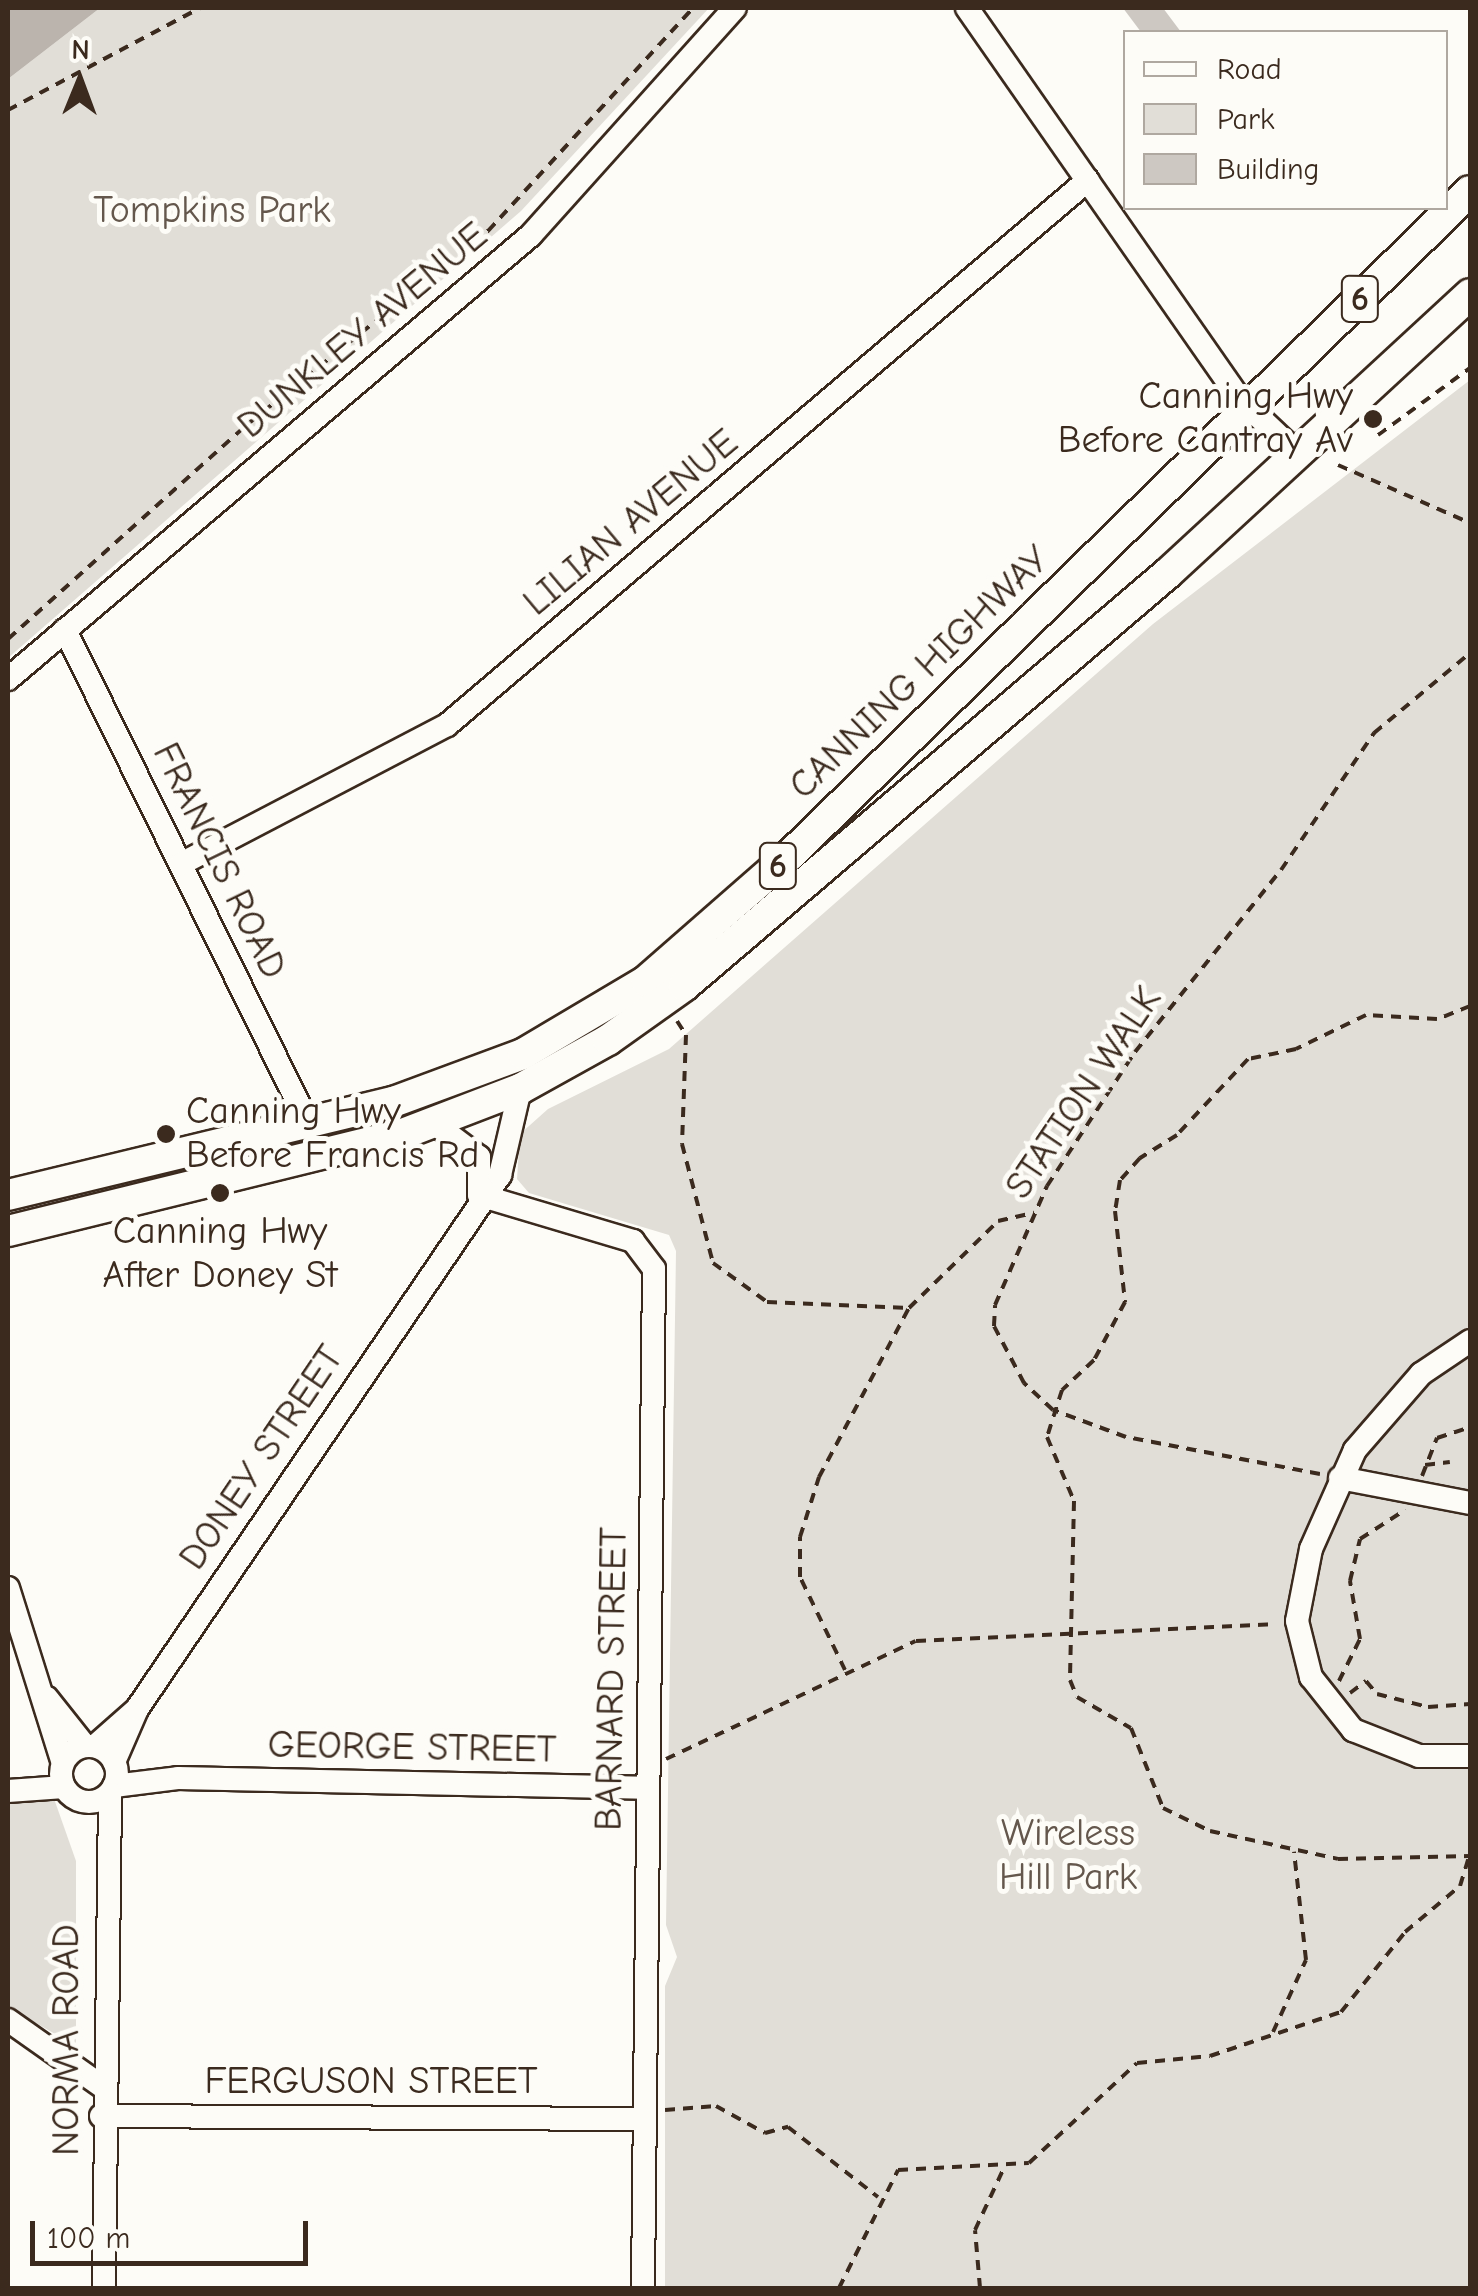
<!DOCTYPE html>
<html>
<head>
<meta charset="utf-8">
<style>
	body { margin:0 }
	#map { position:relative; width:1478px; height:2296px; overflow:hidden; background:#fdfcf7; font-family:"Comic Neue",sans-serif }
	div>[style] { position:absolute }
	[style*='--x'] { left:calc(var(--x)*1px); top:calc(var(--y)*1px); width:calc(var(--w)*1px); rotate:calc(var(--a)*1deg) }
	.green>* { inset:0; background:#e1ded7 }
	.water>* { inset:0; background:#bbb4ad }
	.building>* { inset:0; background:#cdc8c2 }
	.path>* { height:4px; margin-top:-2px; transform-origin:0; background:repeating-linear-gradient(90deg,#3b2a1e 0 10px,transparent 0 18px) }
	.roads { filter:drop-shadow(2px 0 #3b2a1e) drop-shadow(-2px 0 #3b2a1e) drop-shadow(0 2px #3b2a1e) drop-shadow(0 -2px #3b2a1e) }
	.minor>* { height:22px; margin:-11px; padding:0 11px; transform-origin:11px; border-radius:11px; background:#fdfcf7 }
	.minor>.ring { margin:-11px; padding:0; box-sizing:content-box; background:none; border:22px solid #fdfcf7; border-radius:50% }
	.highway>* { height:30px; margin:-15px; padding:0 15px; transform-origin:15px; border-radius:15px; background:#fdfcf7 }
	.dots>* { width:28px; height:28px; translate:-50% -50%; box-sizing:border-box; border:5px solid #fdfcf7; border-radius:50% }
	span { translate:-50% -50%; white-space:nowrap; text-align:center; line-height:1.15; -webkit-text-stroke:10px #fdfcf7; paint-order:stroke }
	.shield-label span { padding:2px 8px; background:#fdfcf7; border:2px solid; border-radius:8px; -webkit-text-stroke-width:0 }
	.shield-label { font-size:35px; color:#3b2a1e; font-weight:700 }
	.park-label { font-size:38px; color:#64574c }
	.street-label { font-size:38px; color:#3b2a1e }
	.poi-label { font-size:38px; color:#3b2a1e }
	.right { translate:-100% -50%; text-align:right }
	.left { translate:0 -50%; text-align:left }
	.frame { position:absolute; inset:0; border:10px solid #3b2a1e; pointer-events:none }
	.legend { position:absolute; left:1123px; top:30px; width:325px; height:180px; box-sizing:border-box; background:#fdfcf7; border:2px solid #afa8a0; margin:0; padding:12px 18px; list-style:none; font-size:30px; color:#3b2a1e }
	.legend li { display:flex; align-items:center; gap:20px; height:50px }
	.legend b { width:50px; border:2px solid #afa8a0 }
	.north { position:absolute; left:30px; top:30px; width:100px; height:100px; -webkit-text-stroke:8px #fdfcf7; paint-order:stroke; rotate:1deg; font-size:28px; font-weight:700; line-height:40px; text-align:center; color:#3b2a1e }
	.north::after { content:''; display:block; margin:auto; width:35px; height:45px; background:#3b2a1e; clip-path:polygon(50% 0,100% 100%,50% 72%,0 100%) }
	.scale { position:absolute; left:30px; top:2221px; width:278px; height:45px; box-sizing:border-box; border:5px solid #3b2a1e; border-top:0; padding-left:12px; font-size:30px; line-height:35px; white-space:nowrap; color:#3b2a1e; -webkit-text-stroke:8px #fdfcf7; paint-order:stroke }
</style>
</head>
<body>
<div id="map">
	<div class="green">
		<div style="clip-path:polygon(100px 8px,709px 8px,521px 211px,8px 658px,8px 79px)"></div>
		<div style="clip-path:polygon(1470px 380px,1470px 2288px,665px 2288px,665px 1986px,677px 1957px,666px 1925px,676px 1251px,669px 1235px,529px 1193px,517px 1179px,520px 1134px,548px 1109px,669px 1049px,1153px 624px)"></div>
		<div style="clip-path:polygon(52px 1793px,76px 1861px,76px 2046px,8px 2007px,8px 1800px)"></div>
	</div>
	<div class="water">
		<div style="clip-path:polygon(8px 8px,100px 8px,8px 79px)"></div>
	</div>
	<div class="building">
		<div style="clip-path:polygon(1123px 8px,1163px 8px,1181px 32px,1141px 32px)"></div>
	</div>
	<div class="path">
		<div style="--x:8;--y:110;--w:217;--a:-28"></div>
		<div style="--x:1378;--y:435;--w:114;--a:-36.1"></div>
		<div style="--x:1338;--y:465;--w:144;--a:23.7"></div>
		<div style="--x:8;--y:639;--w:324;--a:-41.9"></div>
		<div style="--x:249;--y:423;--w:307;--a:-38.8"></div>
		<div style="--x:488;--y:231;--w:303;--a:-47.4"></div>
		<div style="--x:1470;--y:1006;--w:35;--a:158"></div>
		<div style="--x:1437;--y:1019;--w:71;--a:-176.8"></div>
		<div style="--x:1366;--y:1015;--w:78;--a:154.1"></div>
		<div style="--x:1296;--y:1049;--w:49;--a:168.2"></div>
		<div style="--x:1248;--y:1059;--w:104;--a:133.1"></div>
		<div style="--x:1177;--y:1135;--w:44;--a:148.1"></div>
		<div style="--x:1140;--y:1158;--w:30;--a:132"></div>
		<div style="--x:1120;--y:1180;--w:31;--a:99"></div>
		<div style="--x:1115;--y:1211;--w:92;--a:83.7"></div>
		<div style="--x:1125;--y:1302;--w:66;--a:118.1"></div>
		<div style="--x:1094;--y:1360;--w:44;--a:136.8"></div>
		<div style="--x:1062;--y:1390;--w:49;--a:107.7"></div>
		<div style="--x:1047;--y:1437;--w:69;--a:67.1"></div>
		<div style="--x:1074;--y:1501;--w:179;--a:91.3"></div>
		<div style="--x:1070;--y:1680;--w:18;--a:68"></div>
		<div style="--x:1077;--y:1697;--w:62;--a:29.9"></div>
		<div style="--x:1131;--y:1728;--w:86;--a:68.2"></div>
		<div style="--x:1163;--y:1808;--w:52;--a:26.1"></div>
		<div style="--x:1210;--y:1831;--w:131;--a:12.3"></div>
		<div style="--x:1338;--y:1859;--w:132;--a:-1.3"></div>
		<div style="--x:677;--y:1021;--w:17;--a:57"></div>
		<div style="--x:686;--y:1035;--w:109;--a:92.1"></div>
		<div style="--x:682;--y:1144;--w:123;--a:75.4"></div>
		<div style="--x:713;--y:1263;--w:67;--a:35.8"></div>
		<div style="--x:767;--y:1302;--w:142;--a:2.4"></div>
		<div style="--x:1425;--y:1465;--w:25;--a:-7"></div>
		<div style="--x:1320;--y:1474;--w:197;--a:-169.2"></div>
		<div style="--x:1126;--y:1437;--w:78;--a:-159.7"></div>
		<div style="--x:1053;--y:1410;--w:40;--a:-137"></div>
		<div style="--x:1024;--y:1383;--w:64;--a:-117.8"></div>
		<div style="--x:994;--y:1326;--w:21;--a:-87"></div>
		<div style="--x:995;--y:1305;--w:130;--a:-66.4"></div>
		<div style="--x:1047;--y:1186;--w:160;--a:-56.7"></div>
		<div style="--x:1135;--y:1052;--w:233;--a:-51.3"></div>
		<div style="--x:1281;--y:870;--w:166;--a:-55.8"></div>
		<div style="--x:1374;--y:733;--w:125;--a:-39.8"></div>
		<div style="--x:1422;--y:1476;--w:41;--a:-68.5"></div>
		<div style="--x:1437;--y:1438;--w:35;--a:-18"></div>
		<div style="--x:845;--y:1670;--w:103;--a:-115.8"></div>
		<div style="--x:800;--y:1577;--w:40;--a:-90"></div>
		<div style="--x:800;--y:1537;--w:63;--a:-72.4"></div>
		<div style="--x:819;--y:1477;--w:191;--a:-62"></div>
		<div style="--x:909;--y:1308;--w:124;--a:-44.3"></div>
		<div style="--x:998;--y:1221;--w:37;--a:-13"></div>
		<div style="--x:1339;--y:1681;--w:47;--a:-63.4"></div>
		<div style="--x:1360;--y:1639;--w:59;--a:-99.8"></div>
		<div style="--x:1350;--y:1581;--w:43;--a:-76.6"></div>
		<div style="--x:1360;--y:1539;--w:54;--a:-32.8"></div>
		<div style="--x:1350;--y:1693;--w:20;--a:-37"></div>
		<div style="--x:1366;--y:1681;--w:17;--a:50"></div>
		<div style="--x:1377;--y:1694;--w:53;--a:14.3"></div>
		<div style="--x:1428;--y:1707;--w:42;--a:-4.1"></div>
		<div style="--x:666;--y:1759;--w:276;--a:-25.3"></div>
		<div style="--x:916;--y:1641;--w:357;--a:-2.7"></div>
		<div style="--x:1273;--y:2032;--w:79;--a:-65.4"></div>
		<div style="--x:1306;--y:1960;--w:109;--a:-96.3"></div>
		<div style="--x:665;--y:2110;--w:51;--a:-4.5"></div>
		<div style="--x:716;--y:2106;--w:56;--a:28.9"></div>
		<div style="--x:765;--y:2133;--w:24;--a:-15"></div>
		<div style="--x:788;--y:2127;--w:114;--a:37.9"></div>
		<div style="--x:839;--y:2288;--w:132;--a:-63.4"></div>
		<div style="--x:898;--y:2170;--w:131;--a:-3.1"></div>
		<div style="--x:1029;--y:2163;--w:147;--a:-42.8"></div>
		<div style="--x:1137;--y:2063;--w:73;--a:-5.5"></div>
		<div style="--x:1210;--y:2056;--w:138;--a:-18.6"></div>
		<div style="--x:1341;--y:2012;--w:102;--a:-51.3"></div>
		<div style="--x:1405;--y:1932;--w:72;--a:-39.9"></div>
		<div style="--x:1460;--y:1886;--w:28;--a:-73"></div>
		<div style="--x:980;--y:2288;--w:58;--a:-94.9"></div>
		<div style="--x:975;--y:2230;--w:66;--a:-65"></div>
	</div>
	<div class="roads">
		<div class="minor">
			<div style="--x:967;--y:8;--w:477;--a:55.1"></div>
			<div style="--x:1240;--y:399;--w:81;--a:43.5"></div>
			<div style="--x:65;--y:630;--w:550;--a:63.76"></div>
			<div style="--x:8;--y:679;--w:686;--a:-40.33"></div>
			<div style="--x:531;--y:235;--w:305;--a:-48.1"></div>
			<div style="--x:181;--y:864;--w:300;--a:-27.6"></div>
			<div style="--x:447;--y:725;--w:841;--a:-40.37"></div>
			<div style="--x:435;--y:1124;--w:55;--a:36.9"></div>
			<div style="--x:479;--y:1157;--w:38;--a:90"></div>
			<div style="--x:479;--y:1195;--w:161;--a:16.6"></div>
			<div style="--x:633;--y:1241;--w:35;--a:53"></div>
			<div style="--x:654;--y:1269;--w:1019;--a:90.62"></div>
			<div style="--x:1470;--y:1341;--w:59;--a:146"></div>
			<div style="--x:1421;--y:1374;--w:101;--a:131"></div>
			<div style="--x:1355;--y:1450;--w:108;--a:114"></div>
			<div style="--x:1311;--y:1549;--w:73;--a:101"></div>
			<div style="--x:1297;--y:1621;--w:58;--a:76"></div>
			<div style="--x:1311;--y:1677;--w:68;--a:51.6"></div>
			<div style="--x:1353;--y:1730;--w:71;--a:21.5"></div>
			<div style="--x:1419;--y:1756;--w:51;--a:0"></div>
			<div style="--x:1340;--y:1478;--w:132;--a:10.9"></div>
			<div style="--x:8;--y:1588;--w:183;--a:72.6"></div>
			<div style="--x:47;--y:1698;--w:61;--a:51.6"></div>
			<div class="ring" style="left:61px;top:1746px;width:34px;height:34px"></div>
			<div style="--x:95;--y:1746;--w:56;--a:-41.4"></div>
			<div style="--x:114;--y:1762;--w:58;--a:-66.5"></div>
			<div style="--x:137;--y:1709;--w:646;--a:-55.79"></div>
			<div style="--x:500;--y:1175;--w:88;--a:-76.9"></div>
			<div style="--x:114;--y:1786;--w:64;--a:-7.1"></div>
			<div style="--x:178;--y:1778;--w:466;--a:1.2"></div>
			<div style="--x:8;--y:1791;--w:56;--a:-4.1"></div>
			<div style="--x:8;--y:2020;--w:116;--a:35.2"></div>
			<div style="--x:101;--y:2116;--w:541;--a:0.32"></div>
			<div style="--x:104;--y:2288;--w:495;--a:-89.3"></div>
		</div>
		<div class="highway">
			<div style="--x:8;--y:1195;--w:396;--a:-13.6"></div>
			<div style="--x:393;--y:1102;--w:139;--a:-20.3"></div>
			<div style="--x:523;--y:1054;--w:143;--a:-30.7"></div>
			<div style="--x:646;--y:981;--w:191;--a:-41.2"></div>
			<div style="--x:790;--y:855;--w:950;--a:-44.32"></div>
			<div style="--x:8;--y:1231;--w:404;--a:-13.8"></div>
			<div style="--x:400;--y:1135;--w:129;--a:-21"></div>
			<div style="--x:520;--y:1089;--w:101;--a:-29.1"></div>
			<div style="--x:608;--y:1040;--w:93;--a:-35.4"></div>
			<div style="--x:684;--y:986;--w:636;--a:-40.47"></div>
			<div style="--x:1168;--y:573;--w:411;--a:-42.7"></div>
		</div>
	</div>
	<div class="dots">
		<div style="left:1373px;top:419px;background:#3b2a1e"></div>
		<div style="left:166px;top:1134px;background:#3b2a1e"></div>
		<div style="left:220px;top:1193px;background:#3b2a1e"></div>
	</div>
	<div class="shield-label">
		<span style="left:1360px;top:299px">6</span>
		<span style="left:778px;top:866px">6</span>
	</div>
	<div class="park-label">
		<span style="left:212px;top:211px">Tompkins Park</span>
		<span style="left:1068px;top:1856px">Wireless<br>Hill Park</span>
	</div>
	<div class="street-label">
		<span style="left:363px;top:331px;rotate:-40deg">DUNKLEY AVENUE</span>
		<span style="left:631px;top:523px;rotate:-40deg">LILIAN AVENUE</span>
		<span style="left:920px;top:673px;rotate:-44deg">CANNING HIGHWAY</span>
		<span style="left:219px;top:861px;rotate:64deg">FRANCIS ROAD</span>
		<span style="left:1084px;top:1093px;rotate:-56deg">STATION WALK</span>
		<span style="left:262px;top:1458px;rotate:-56deg">DONEY STREET</span>
		<span style="left:612px;top:1679px;rotate:-89deg">BARNARD STREET</span>
		<span style="left:412px;top:1748px;rotate:1deg">GEORGE STREET</span>
		<span style="left:67px;top:2040px;rotate:-90deg">NORMA ROAD</span>
		<span style="left:371px;top:2082px">FERGUSON STREET</span>
	</div>
	<div class="poi-label">
		<span class="right" style="left:1353px;top:419px">Canning Hwy<br>Before Cantray Av</span>
		<span class="left" style="left:186px;top:1134px">Canning Hwy<br>Before Francis Rd</span>
		<span style="left:220px;top:1254px">Canning Hwy<br>After Doney St</span>
	</div>
	<div class="frame"></div>
	<ul class="legend">
	<li><b style="height:12px;background:#fdfcf7"></b>Road</li>
	<li><b style="height:28px;background:#e1ded7"></b>Park</li>
	<li><b style="height:28px;background:#cdc8c2"></b>Building</li>
	</ul>
	<div class="north">N</div>
	<div class="scale">100 m</div>
</div>
</body>
</html>
